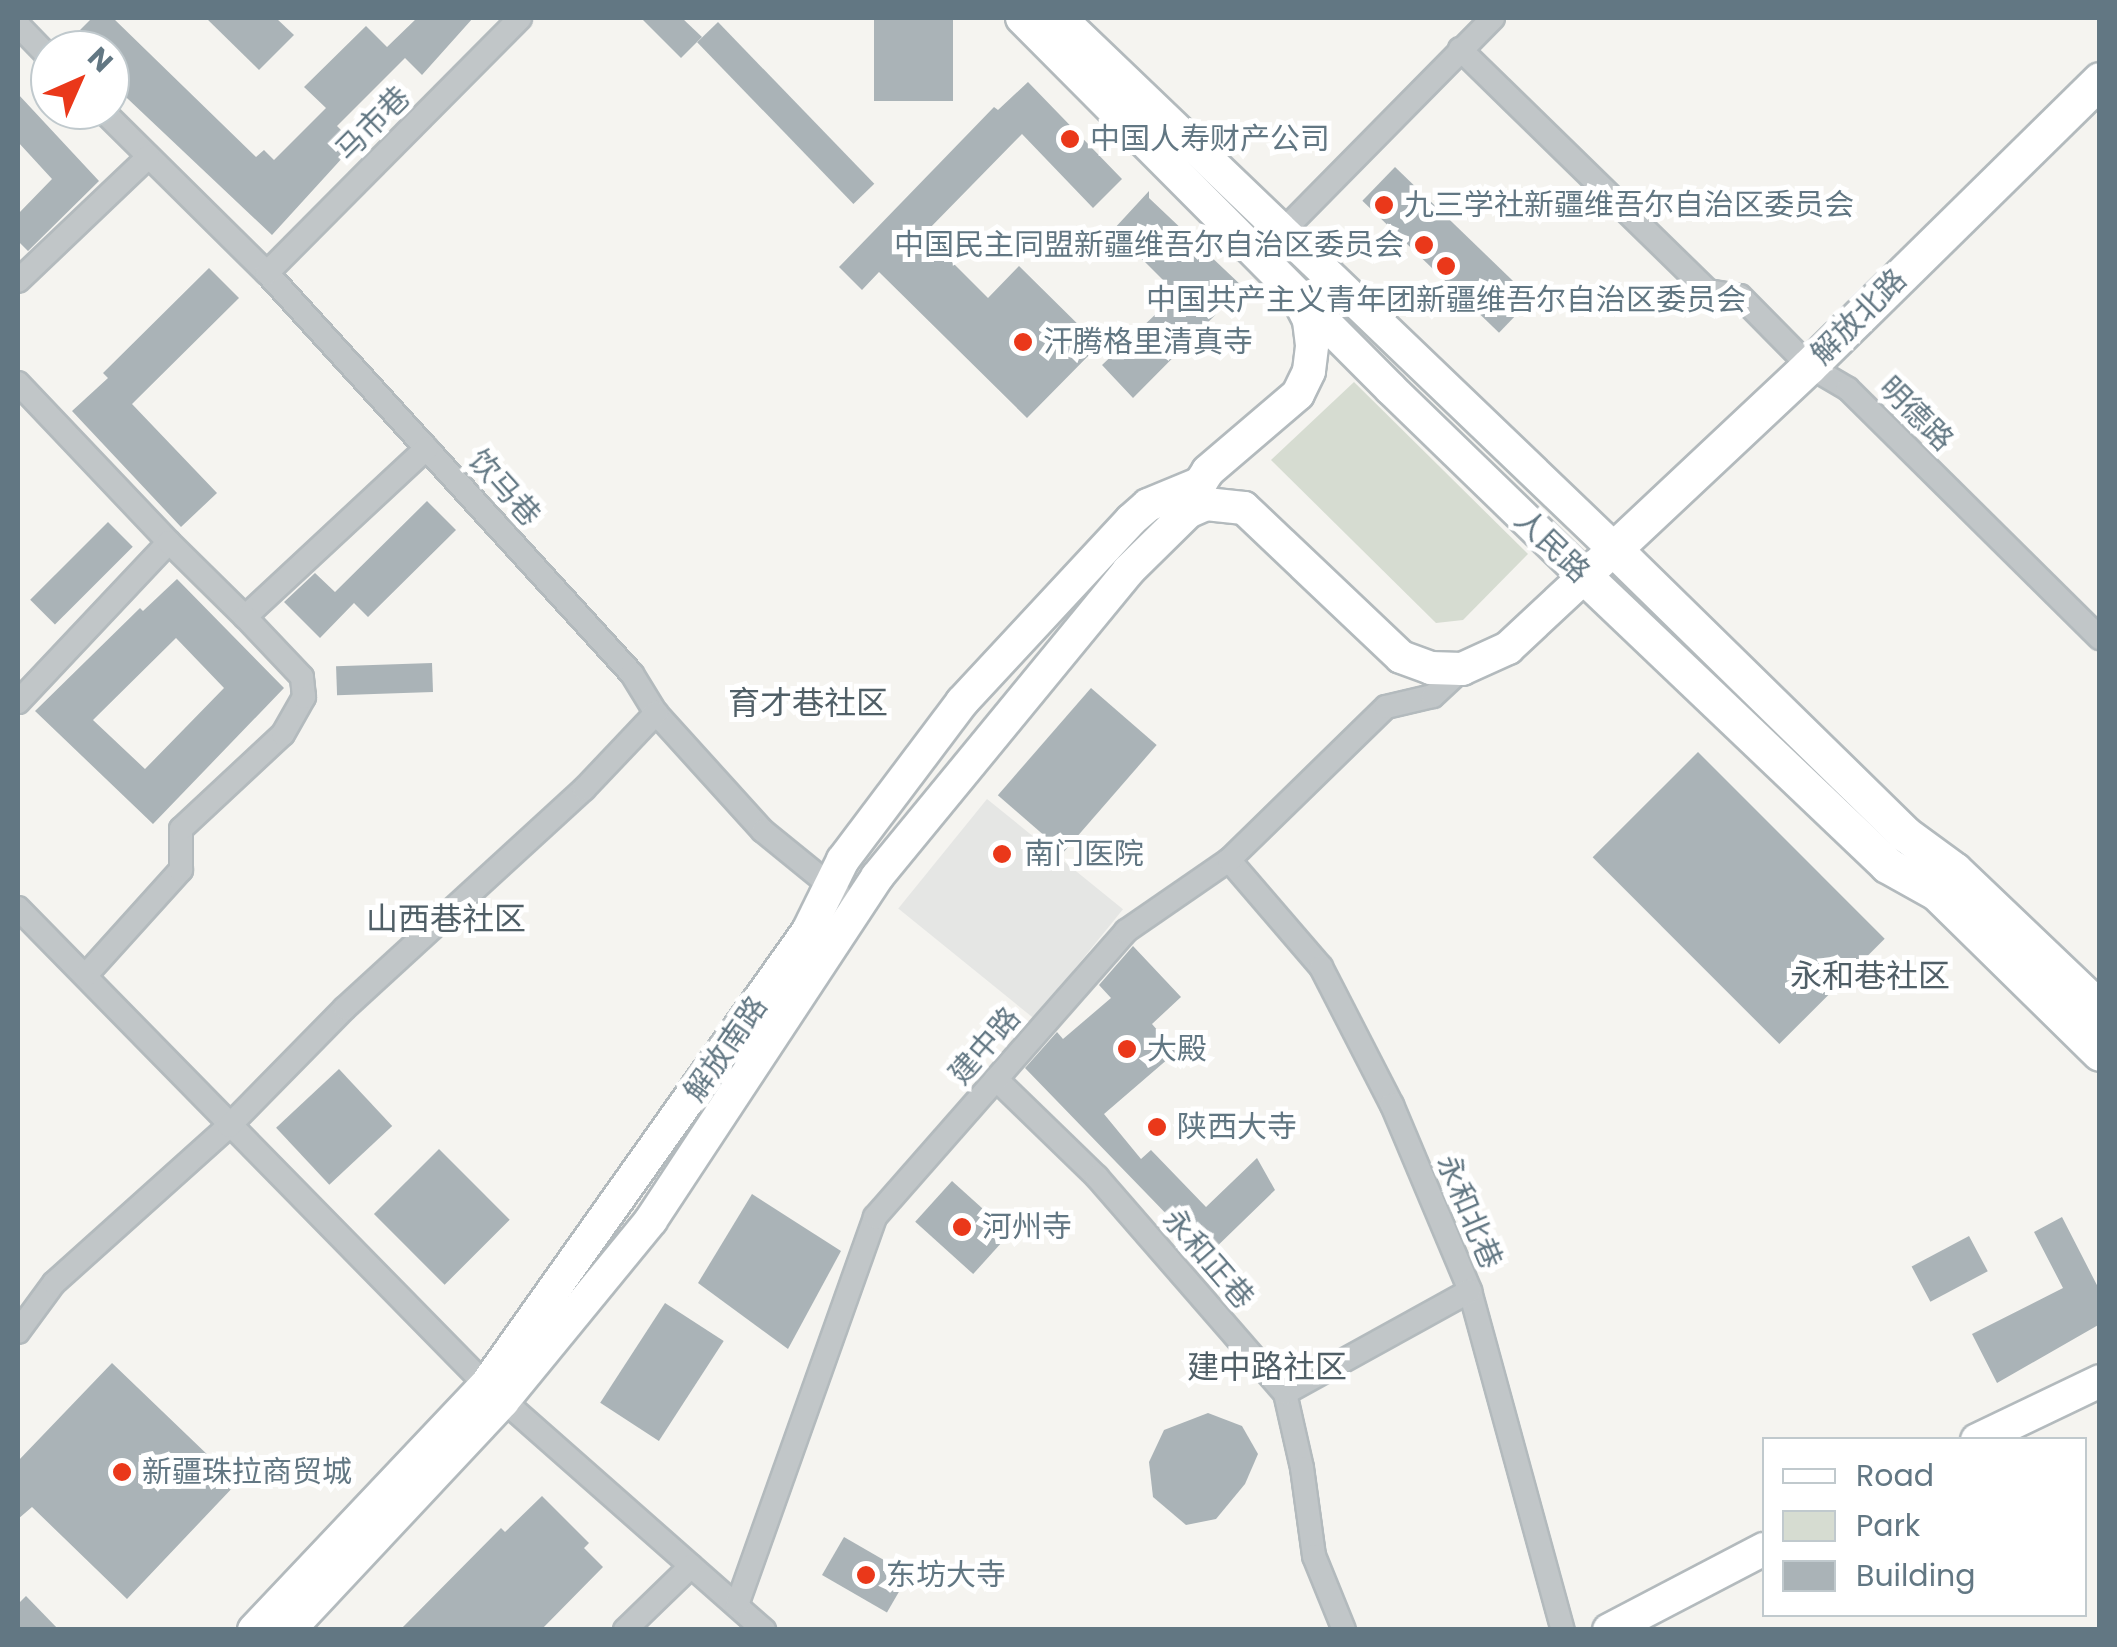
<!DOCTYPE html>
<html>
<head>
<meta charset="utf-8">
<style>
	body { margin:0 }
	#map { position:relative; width:2117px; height:1647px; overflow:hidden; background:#f5f4f0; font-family:Poppins,"Noto Sans SC",sans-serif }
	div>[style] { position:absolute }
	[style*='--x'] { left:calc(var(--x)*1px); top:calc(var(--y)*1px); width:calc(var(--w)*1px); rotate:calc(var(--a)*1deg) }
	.built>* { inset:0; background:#e5e6e4; transform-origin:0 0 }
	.green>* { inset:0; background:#d6dcd1 }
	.building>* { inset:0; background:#aab3b7; transform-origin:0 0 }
	.roads { filter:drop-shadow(2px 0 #b3babd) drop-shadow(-2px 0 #b3babd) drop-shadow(0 2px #b3babd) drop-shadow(0 -2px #b3babd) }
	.street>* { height:22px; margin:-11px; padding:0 11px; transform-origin:11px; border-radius:11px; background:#c1c6c8 }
	.secondary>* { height:32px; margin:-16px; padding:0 16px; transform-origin:16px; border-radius:16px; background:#fff }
	.primary>* { height:35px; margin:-17.5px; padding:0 17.5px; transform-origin:17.5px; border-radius:17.5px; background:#fff }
	.dots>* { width:28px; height:28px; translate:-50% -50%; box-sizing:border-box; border:5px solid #fff; border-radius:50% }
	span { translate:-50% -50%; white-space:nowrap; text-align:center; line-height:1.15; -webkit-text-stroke:10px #fff; paint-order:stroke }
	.street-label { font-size:30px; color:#627783 }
	.poi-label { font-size:30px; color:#627783 }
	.left { translate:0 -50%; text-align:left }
	.right { translate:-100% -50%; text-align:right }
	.neighbourhood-label { font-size:32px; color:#505f67 }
	.frame { position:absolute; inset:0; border:20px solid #627783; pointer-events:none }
	.legend { position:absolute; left:1762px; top:1437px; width:325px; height:180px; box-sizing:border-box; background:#fff; border:2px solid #c0c9cd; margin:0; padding:12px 18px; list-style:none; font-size:30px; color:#627783 }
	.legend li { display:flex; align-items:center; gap:20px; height:50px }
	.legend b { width:50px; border:2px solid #c0c9cd }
	.north { position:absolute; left:30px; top:30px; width:100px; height:100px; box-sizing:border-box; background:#fff; border:2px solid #c0c9cd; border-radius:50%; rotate:45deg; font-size:28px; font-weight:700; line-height:40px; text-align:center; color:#627783 }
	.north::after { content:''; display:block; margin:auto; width:35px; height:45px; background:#ea381a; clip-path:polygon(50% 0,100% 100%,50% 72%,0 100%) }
</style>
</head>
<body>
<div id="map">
	<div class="built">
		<div style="left:987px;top:799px;width:175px;height:141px;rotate:39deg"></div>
	</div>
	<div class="green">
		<div style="clip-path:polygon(1354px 382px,1528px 554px,1463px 620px,1436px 623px,1271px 460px)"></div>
	</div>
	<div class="building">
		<div style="clip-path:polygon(92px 18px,113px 18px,256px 157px,264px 150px,274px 160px,326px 108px,304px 87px,366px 26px,387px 47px,417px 18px,473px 18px,422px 75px,405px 58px,337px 126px,355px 144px,272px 235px,110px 82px,110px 50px,77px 50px,68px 42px)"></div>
		<div style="clip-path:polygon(206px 18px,276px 18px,294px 35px,259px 70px)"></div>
		<div style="clip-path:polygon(641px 18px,682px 18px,702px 37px,681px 58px)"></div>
		<div style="left:874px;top:18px;width:79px;height:83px"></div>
		<div style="left:718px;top:22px;width:225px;height:29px;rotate:46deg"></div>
		<div style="clip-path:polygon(1028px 82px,1122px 179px,1093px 208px,1022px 134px,924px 234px,988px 298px,1019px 266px,1099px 345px,1027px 418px,879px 272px,862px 290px,839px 267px,994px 107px,998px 110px)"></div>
		<div style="clip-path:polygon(18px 94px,99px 181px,28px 251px,18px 241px,18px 214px,52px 179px,18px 142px)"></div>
		<div style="left:1395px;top:167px;width:190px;height:47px;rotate:44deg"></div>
		<div style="clip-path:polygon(1149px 191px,1149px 198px,1243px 287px,1133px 398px,1102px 365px,1177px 294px,1113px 230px)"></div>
		<div style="clip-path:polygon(209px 268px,239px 298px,132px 404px,217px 493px,181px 527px,72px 411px,108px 378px,103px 373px)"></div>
		<div style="clip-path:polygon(427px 501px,456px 530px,368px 617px,354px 603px,320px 638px,284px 602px,315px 573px,335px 592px)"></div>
		<div style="left:108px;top:522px;width:35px;height:110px;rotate:45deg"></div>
		<div style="clip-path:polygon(evenodd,177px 579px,284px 688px,153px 824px,35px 711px,140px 608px,143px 611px,177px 579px,176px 638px,224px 688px,145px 769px,93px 720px,176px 638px)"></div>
		<div style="left:432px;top:663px;width:29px;height:96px;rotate:88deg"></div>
		<div style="left:1091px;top:688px;width:87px;height:142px;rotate:41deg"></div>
		<div style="left:1698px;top:752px;width:264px;height:149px;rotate:45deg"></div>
		<div style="clip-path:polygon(1133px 946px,1181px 997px,1152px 1024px,1176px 1052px,1104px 1114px,1141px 1159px,1151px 1150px,1206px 1207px,1257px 1158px,1275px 1190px,1207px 1256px,1025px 1068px,1057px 1032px,1063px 1039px,1111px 998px,1099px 985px)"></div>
		<div style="left:339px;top:1069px;width:78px;height:86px;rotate:47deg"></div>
		<div style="left:439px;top:1149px;width:100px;height:92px;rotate:45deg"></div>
		<div style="left:952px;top:1181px;width:78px;height:55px;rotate:42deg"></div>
		<div style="clip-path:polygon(752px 1194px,841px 1251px,788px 1349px,698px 1283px)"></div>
		<div style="clip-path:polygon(2062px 1217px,2100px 1291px,2100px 1324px,1997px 1383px,1972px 1334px,2063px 1288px,2034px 1232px)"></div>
		<div style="left:1969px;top:1236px;width:40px;height:65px;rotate:62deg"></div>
		<div style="left:665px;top:1303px;width:70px;height:119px;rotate:33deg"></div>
		<div style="clip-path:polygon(112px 1363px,237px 1483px,127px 1599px,32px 1507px,18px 1519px,18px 1461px)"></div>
		<div style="clip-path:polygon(1208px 1413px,1242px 1426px,1258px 1454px,1245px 1484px,1216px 1519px,1186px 1525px,1153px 1497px,1149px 1462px,1164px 1430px)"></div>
		<div style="clip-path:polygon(542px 1496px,589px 1543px,584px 1548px,603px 1567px,541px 1630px,400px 1630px,501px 1528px,505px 1532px)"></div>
		<div style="left:844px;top:1537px;width:75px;height:44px;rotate:30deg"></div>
		<div style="clip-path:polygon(26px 1596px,59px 1630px,18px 1630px,18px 1604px)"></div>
	</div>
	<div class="roads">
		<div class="street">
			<div style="--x:18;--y:25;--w:46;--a:45.9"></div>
			<div style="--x:1460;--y:49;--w:347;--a:44.3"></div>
			<div style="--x:1708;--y:291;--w:32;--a:9"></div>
			<div style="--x:1740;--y:296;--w:98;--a:45.4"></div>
			<div style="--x:1809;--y:366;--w:45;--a:30.5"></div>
			<div style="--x:1848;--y:389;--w:354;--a:44.7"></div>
			<div style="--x:102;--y:110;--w:232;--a:44.7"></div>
			<div style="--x:267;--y:273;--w:542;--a:47.69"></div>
			<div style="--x:632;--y:674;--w:46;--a:58.4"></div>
			<div style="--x:656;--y:713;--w:159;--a:47.8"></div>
			<div style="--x:763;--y:831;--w:97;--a:39.1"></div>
			<div style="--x:1281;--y:233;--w:302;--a:-45.4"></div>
			<div style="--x:267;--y:273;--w:359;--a:-45.2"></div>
			<div style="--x:18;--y:281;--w:180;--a:-43.6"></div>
			<div style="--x:18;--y:383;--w:219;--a:46.5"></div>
			<div style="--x:169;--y:542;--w:220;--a:133.3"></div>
			<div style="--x:169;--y:542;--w:107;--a:44.6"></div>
			<div style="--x:245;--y:617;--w:248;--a:-42.9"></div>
			<div style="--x:1229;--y:860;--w:141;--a:49.3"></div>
			<div style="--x:1321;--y:967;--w:155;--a:62.8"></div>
			<div style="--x:1392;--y:1105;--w:202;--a:67.2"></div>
			<div style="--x:1470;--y:1291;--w:352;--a:74.7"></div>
			<div style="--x:18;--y:908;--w:668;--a:45.55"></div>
			<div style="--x:486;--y:1385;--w:371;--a:41.4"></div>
			<div style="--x:86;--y:975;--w:142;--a:-47.9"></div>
			<div style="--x:181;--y:870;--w:41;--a:-90"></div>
			<div style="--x:181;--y:829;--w:139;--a:-43"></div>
			<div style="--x:283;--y:734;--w:43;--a:-60.4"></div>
			<div style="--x:304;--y:697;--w:20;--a:-96"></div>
			<div style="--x:302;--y:677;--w:83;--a:-133.5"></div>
			<div style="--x:996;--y:1079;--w:141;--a:44.1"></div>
			<div style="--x:1097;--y:1177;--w:286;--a:49"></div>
			<div style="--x:1285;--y:1393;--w:77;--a:77.2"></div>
			<div style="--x:1302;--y:1468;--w:89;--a:82.2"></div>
			<div style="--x:1314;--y:1556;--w:80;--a:67.9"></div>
			<div style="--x:18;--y:1332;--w:61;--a:-53.7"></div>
			<div style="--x:54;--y:1283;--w:235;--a:-41.9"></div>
			<div style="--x:229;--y:1126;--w:165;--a:-45.5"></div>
			<div style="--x:345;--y:1008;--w:324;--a:-42.5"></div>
			<div style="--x:584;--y:789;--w:105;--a:-46.5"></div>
			<div style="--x:1285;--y:1393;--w:211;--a:-28.9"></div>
			<div style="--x:737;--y:1605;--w:412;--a:-70.4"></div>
			<div style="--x:875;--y:1217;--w:381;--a:-48.7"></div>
			<div style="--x:1126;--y:931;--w:125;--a:-34.6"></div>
			<div style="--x:1229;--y:860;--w:219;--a:-44.3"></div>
			<div style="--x:1386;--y:707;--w:48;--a:-13.2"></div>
			<div style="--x:1433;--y:696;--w:40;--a:-43"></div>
			<div style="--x:625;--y:1630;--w:92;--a:-44.1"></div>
		</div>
		<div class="secondary">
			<div style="--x:1022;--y:18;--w:523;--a:45.15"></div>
			<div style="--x:1391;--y:389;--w:269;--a:44.1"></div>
			<div style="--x:1190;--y:499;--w:33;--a:-57"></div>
			<div style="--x:1208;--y:471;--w:118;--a:-40.5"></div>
			<div style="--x:1298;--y:394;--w:25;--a:-64"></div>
			<div style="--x:1309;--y:371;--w:26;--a:-83"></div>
			<div style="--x:1312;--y:345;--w:25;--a:-97"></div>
			<div style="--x:1309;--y:320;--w:22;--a:-117"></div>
			<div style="--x:1977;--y:1440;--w:136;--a:-25.6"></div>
			<div style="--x:254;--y:1630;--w:337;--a:-46.6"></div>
			<div style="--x:486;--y:1385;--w:557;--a:-54.65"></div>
			<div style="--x:808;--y:931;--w:79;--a:-63.8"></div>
			<div style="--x:843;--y:860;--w:198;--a:-53"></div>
			<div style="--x:962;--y:702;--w:248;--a:-47.1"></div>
			<div style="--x:1131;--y:520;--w:23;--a:-41"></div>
			<div style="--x:1148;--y:505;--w:57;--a:-22.5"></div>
			<div style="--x:289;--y:1630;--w:313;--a:-46.9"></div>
			<div style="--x:503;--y:1401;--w:234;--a:-50.7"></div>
			<div style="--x:651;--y:1220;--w:411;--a:-56.6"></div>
			<div style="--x:877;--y:877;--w:396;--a:-50.6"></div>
			<div style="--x:1128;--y:571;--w:84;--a:-44.5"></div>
			<div style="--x:1188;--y:512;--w:20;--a:-24"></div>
			<div style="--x:1206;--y:504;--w:38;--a:6"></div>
			<div style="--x:1244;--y:508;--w:216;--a:43.5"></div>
			<div style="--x:1401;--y:657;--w:32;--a:20"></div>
			<div style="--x:1431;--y:668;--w:31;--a:2"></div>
			<div style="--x:1462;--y:669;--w:51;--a:-24.5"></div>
			<div style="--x:1508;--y:648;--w:145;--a:-43"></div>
			<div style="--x:1614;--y:549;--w:767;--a:-136.21"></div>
			<div style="--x:1609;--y:1630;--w:175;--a:-27.6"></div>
		</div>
		<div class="primary">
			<div style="--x:2100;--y:80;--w:408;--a:135.5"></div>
			<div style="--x:1809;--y:366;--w:267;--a:136.8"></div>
			<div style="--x:1614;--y:549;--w:407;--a:44.4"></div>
			<div style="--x:1905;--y:834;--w:61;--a:36.3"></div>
			<div style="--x:1954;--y:870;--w:202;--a:43.6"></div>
			<div style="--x:1584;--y:576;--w:419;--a:43.6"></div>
			<div style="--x:1887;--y:865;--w:57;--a:29.2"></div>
			<div style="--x:1937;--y:893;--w:228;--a:44.5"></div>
		</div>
	</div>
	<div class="dots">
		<div style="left:1070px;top:139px;background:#ea381a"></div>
		<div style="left:1384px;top:205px;background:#ea381a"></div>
		<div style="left:1424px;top:245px;background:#ea381a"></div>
		<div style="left:1446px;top:266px;background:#ea381a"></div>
		<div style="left:1023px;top:342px;background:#ea381a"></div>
		<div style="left:1002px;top:854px;background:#ea381a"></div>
		<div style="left:1127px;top:1049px;background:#ea381a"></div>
		<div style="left:1157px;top:1127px;background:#ea381a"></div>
		<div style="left:962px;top:1227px;background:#ea381a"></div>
		<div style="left:122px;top:1472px;background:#ea381a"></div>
		<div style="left:866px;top:1575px;background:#ea381a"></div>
	</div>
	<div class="street-label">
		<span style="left:373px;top:124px;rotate:-45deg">马市巷</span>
		<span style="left:1859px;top:317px;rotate:-45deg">解放北路</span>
		<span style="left:1916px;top:414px;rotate:45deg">明德路</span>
		<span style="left:504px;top:488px;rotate:48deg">饮马巷</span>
		<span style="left:1552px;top:546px;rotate:44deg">人民路</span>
		<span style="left:985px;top:1046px;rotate:-49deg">建中路</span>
		<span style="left:726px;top:1049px;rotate:-55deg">解放南路</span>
		<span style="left:1469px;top:1212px;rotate:67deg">永和北巷</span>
		<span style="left:1208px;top:1259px;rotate:49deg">永和正巷</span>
	</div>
	<div class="poi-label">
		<span class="left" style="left:1090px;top:139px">中国人寿财产公司</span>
		<span class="left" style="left:1404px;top:205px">九三学社新疆维吾尔自治区委员会</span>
		<span class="right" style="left:1404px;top:245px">中国民主同盟新疆维吾尔自治区委员会</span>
		<span style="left:1446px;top:300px">中国共产主义青年团新疆维吾尔自治区委员会</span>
		<span class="left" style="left:1043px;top:342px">汗腾格里清真寺</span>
		<span class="left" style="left:1024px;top:854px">南门医院</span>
		<span class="left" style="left:1147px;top:1049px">大殿</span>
		<span class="left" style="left:1177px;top:1127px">陕西大寺</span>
		<span class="left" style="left:982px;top:1227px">河州寺</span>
		<span class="left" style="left:142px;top:1472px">新疆珠拉商贸城</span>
		<span class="left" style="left:886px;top:1575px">东坊大寺</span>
	</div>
	<div class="neighbourhood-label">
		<span style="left:808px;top:703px">育才巷社区</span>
		<span style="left:446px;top:919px">山西巷社区</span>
		<span style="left:1870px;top:976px">永和巷社区</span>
		<span style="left:1267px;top:1367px">建中路社区</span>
	</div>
	<div class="frame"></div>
	<ul class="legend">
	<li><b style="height:12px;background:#fff"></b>Road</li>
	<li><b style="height:28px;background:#d6dcd1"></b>Park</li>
	<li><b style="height:28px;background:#aab3b7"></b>Building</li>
	</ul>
	<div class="north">N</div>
</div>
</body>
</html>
